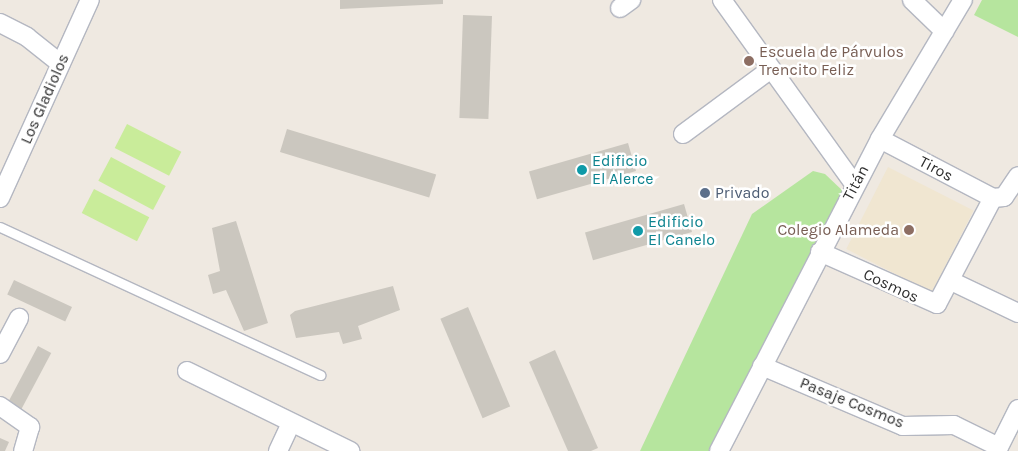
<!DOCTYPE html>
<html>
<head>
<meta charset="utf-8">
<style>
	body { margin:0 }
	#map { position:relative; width:1018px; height:451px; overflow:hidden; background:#efe9e1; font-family:Karla,sans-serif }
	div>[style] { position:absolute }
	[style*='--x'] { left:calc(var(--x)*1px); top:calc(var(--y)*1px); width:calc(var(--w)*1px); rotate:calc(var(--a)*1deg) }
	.education>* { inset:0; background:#f0e6d1; transform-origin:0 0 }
	.green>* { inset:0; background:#b6e59e }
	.pitch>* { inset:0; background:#c9ec9a; transform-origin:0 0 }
	.building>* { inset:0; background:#cbc7bf; transform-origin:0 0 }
	.roads { filter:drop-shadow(1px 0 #b4b7c1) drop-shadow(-1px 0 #b4b7c1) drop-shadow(0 1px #b4b7c1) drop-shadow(0 -1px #b4b7c1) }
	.service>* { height:9px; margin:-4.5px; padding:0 4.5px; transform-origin:4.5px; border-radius:4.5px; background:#fff }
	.minor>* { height:18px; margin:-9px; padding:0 9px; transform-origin:9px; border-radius:9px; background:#fff }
	.dots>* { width:14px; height:14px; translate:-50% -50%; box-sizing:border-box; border:2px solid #fff; border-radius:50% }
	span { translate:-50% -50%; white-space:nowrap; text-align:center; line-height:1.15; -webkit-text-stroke:5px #fff; paint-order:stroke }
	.education-label { font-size:16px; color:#785e54 }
	.left { translate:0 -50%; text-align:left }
	.right { translate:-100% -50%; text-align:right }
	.street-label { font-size:16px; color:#2e2e2e }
	.culture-label { font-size:16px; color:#0d838f }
	.service-label { font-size:16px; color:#4e5e75 }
</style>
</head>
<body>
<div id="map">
	<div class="education">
		<div style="left:888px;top:167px;width:96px;height:92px;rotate:27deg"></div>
	</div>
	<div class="green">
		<div style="clip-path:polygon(982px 0,1018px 0,1018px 37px,974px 15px)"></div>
		<div style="clip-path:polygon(813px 171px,825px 174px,845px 193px,709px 451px,640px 451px,752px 214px)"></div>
	</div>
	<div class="pitch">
		<div style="left:127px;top:124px;width:61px;height:27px;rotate:27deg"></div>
		<div style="left:111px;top:157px;width:62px;height:27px;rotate:28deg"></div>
		<div style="left:94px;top:189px;width:62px;height:27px;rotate:27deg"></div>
	</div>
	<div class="building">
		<div style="clip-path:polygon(340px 0,443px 0,443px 4px,340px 9px)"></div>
		<div style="left:463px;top:15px;width:29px;height:103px;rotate:2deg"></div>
		<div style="left:287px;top:129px;width:156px;height:24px;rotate:17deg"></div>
		<div style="left:628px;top:143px;width:29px;height:103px;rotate:74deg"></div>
		<div style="left:684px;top:204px;width:29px;height:103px;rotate:74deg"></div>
		<div style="clip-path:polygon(236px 221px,268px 323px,244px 331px,226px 290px,213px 294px,208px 275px,220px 271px,212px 228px)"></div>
		<div style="left:14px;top:280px;width:64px;height:16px;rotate:25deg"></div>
		<div style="clip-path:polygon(393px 286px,400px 310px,358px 326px,362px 339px,343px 344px,339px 332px,296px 338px,290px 315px,295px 311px)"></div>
		<div style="left:468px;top:307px;width:108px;height:30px;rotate:67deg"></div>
		<div style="left:38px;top:346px;width:15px;height:64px;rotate:28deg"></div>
		<div style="clip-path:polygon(555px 350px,598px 448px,591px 451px,568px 451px,529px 362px)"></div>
		<div style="clip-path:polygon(0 438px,9px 442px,5px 451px,0 451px)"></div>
	</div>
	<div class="roads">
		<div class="service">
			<div style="--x:0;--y:227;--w:353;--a:24.8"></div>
		</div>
		<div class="minor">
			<div style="--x:722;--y:0;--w:228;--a:54.3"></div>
			<div style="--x:912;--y:0;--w:45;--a:44.1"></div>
			<div style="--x:620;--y:8;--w:14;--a:-36"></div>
			<div style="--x:0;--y:23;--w:30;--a:27"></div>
			<div style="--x:27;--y:37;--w:43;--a:38.5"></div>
			<div style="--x:683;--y:134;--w:109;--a:-36.5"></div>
			<div style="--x:880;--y:139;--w:127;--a:27.6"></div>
			<div style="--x:0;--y:198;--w:217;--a:-65.6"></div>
			<div style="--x:993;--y:198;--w:11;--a:-5"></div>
			<div style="--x:1004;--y:197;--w:25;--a:-56"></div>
			<div style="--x:820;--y:252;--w:128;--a:24"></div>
			<div style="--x:937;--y:304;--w:120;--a:-62.2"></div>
			<div style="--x:951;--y:281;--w:74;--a:25.5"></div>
			<div style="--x:0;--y:354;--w:41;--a:-62.2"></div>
			<div style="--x:762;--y:366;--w:153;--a:23.1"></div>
			<div style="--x:903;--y:426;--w:51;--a:-1.1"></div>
			<div style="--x:954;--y:425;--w:50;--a:26.1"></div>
			<div style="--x:187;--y:371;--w:182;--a:26.1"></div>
			<div style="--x:0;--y:406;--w:37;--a:35"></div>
			<div style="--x:30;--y:427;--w:25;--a:106"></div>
			<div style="--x:278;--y:451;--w:29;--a:-65"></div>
			<div style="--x:719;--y:451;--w:351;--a:-62.7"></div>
			<div style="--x:880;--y:139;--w:162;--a:-59.2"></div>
			<div style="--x:997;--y:451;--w:47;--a:-63.4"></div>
		</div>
	</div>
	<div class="dots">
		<div style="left:749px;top:61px;background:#8d6e63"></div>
		<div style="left:582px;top:170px;background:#0f9aa8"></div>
		<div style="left:705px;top:193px;background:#5c6f8a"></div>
		<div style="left:909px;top:230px;background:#8d6e63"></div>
		<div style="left:638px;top:231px;background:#0f9aa8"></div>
	</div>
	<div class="education-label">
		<span class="left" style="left:759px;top:61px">Escuela de Párvulos<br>Trencito Feliz</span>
		<span class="right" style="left:899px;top:230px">Colegio Alameda</span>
	</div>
	<div class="street-label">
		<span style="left:45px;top:99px;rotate:-66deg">Los Gladiolos</span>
		<span style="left:936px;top:169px;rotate:28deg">Tiros</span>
		<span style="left:856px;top:183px;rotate:-62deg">Titán</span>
		<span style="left:891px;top:286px;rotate:25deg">Cosmos</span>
		<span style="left:852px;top:403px;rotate:22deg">Pasaje Cosmos</span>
	</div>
	<div class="culture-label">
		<span class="left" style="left:592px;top:170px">Edificio<br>El Alerce</span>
		<span class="left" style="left:648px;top:231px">Edificio<br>El Canelo</span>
	</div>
	<div class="service-label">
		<span class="left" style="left:715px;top:193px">Privado</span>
	</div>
</div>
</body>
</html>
